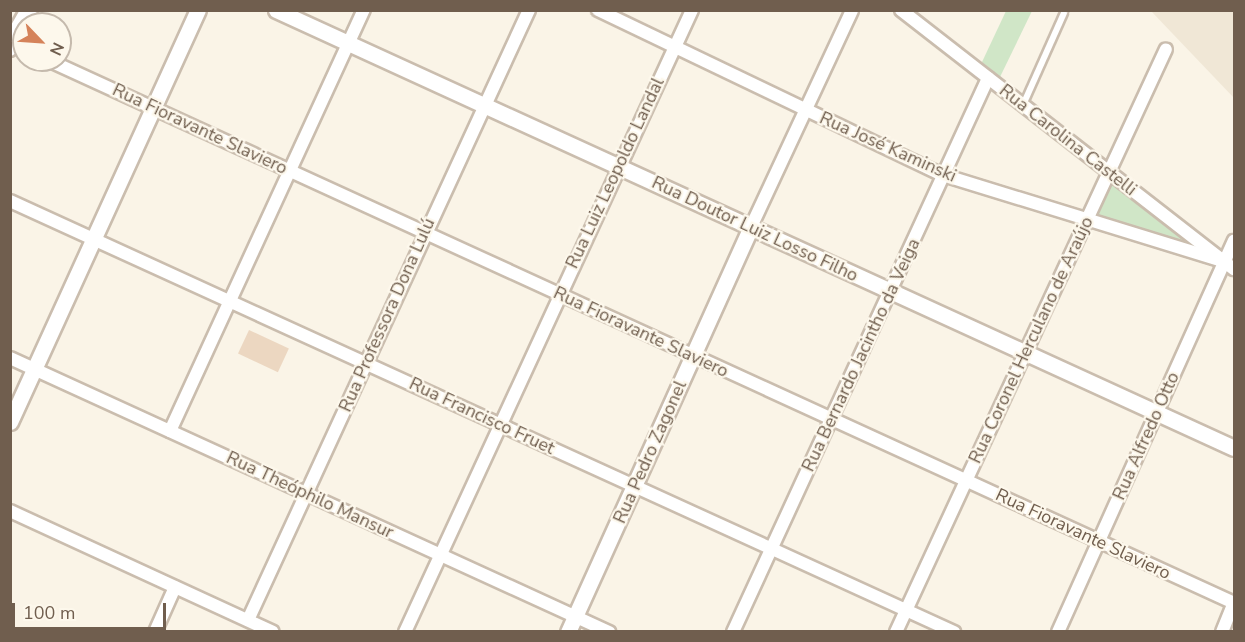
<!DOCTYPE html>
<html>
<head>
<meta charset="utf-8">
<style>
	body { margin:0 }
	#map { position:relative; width:1245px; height:642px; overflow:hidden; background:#faf4e7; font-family:"Nunito Sans",sans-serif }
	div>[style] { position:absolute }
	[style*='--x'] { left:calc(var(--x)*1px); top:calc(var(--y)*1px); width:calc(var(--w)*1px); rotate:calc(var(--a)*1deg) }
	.residential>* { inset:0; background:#f0e7d6 }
	.green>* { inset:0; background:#d0e6c7 }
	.building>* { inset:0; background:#ecd7c1; transform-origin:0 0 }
	.roads { filter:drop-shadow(2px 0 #cabdae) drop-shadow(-2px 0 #cabdae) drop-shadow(0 2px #cabdae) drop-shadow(0 -2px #cabdae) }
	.service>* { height:6px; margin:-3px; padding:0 3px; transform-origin:3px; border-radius:3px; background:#fff }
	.minor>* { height:12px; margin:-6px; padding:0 6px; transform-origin:6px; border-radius:6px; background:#fff }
	.tertiary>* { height:15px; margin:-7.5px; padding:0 7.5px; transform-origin:7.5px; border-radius:7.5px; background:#fff }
	.secondary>* { height:16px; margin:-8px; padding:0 8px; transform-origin:8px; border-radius:8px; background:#fff }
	span { translate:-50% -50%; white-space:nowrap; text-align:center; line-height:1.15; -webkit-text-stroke:4.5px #fdf8ec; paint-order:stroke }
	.street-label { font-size:18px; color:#705e4e }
	.frame { position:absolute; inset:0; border:12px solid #705e4e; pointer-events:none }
	.north { position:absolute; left:12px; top:12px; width:60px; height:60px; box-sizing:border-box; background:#fdf8ec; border:2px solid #c5baad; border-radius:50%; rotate:115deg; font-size:16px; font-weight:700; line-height:24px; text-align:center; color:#705e4e }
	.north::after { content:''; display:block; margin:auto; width:21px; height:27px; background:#d5835a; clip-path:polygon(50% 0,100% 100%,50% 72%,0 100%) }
	.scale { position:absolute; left:12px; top:603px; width:154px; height:27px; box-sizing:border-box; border:3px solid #705e4e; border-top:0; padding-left:8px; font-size:18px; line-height:21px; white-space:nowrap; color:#705e4e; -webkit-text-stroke:4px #fdf8ec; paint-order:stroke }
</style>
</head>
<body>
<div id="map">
	<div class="residential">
		<div style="clip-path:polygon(1151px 11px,1234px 11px,1234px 98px)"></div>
	</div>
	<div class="green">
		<div style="clip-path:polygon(1006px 11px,1032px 11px,1000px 77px,982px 62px)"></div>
		<div style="clip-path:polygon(1110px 181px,1198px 248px,1095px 216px)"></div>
	</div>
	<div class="building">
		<div style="left:249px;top:330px;width:44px;height:26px;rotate:25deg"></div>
	</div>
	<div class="roads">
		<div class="service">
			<div style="--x:1023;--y:105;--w:101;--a:-66"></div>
		</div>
		<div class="minor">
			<div style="--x:598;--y:10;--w:382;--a:25.6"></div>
			<div style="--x:943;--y:175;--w:295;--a:17.1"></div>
			<div style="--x:901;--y:10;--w:422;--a:37.9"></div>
			<div style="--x:10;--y:50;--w:7;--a:-63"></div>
			<div style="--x:13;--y:44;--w:12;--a:24"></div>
			<div style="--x:48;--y:60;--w:1304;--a:24.6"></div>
			<div style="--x:10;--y:201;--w:1038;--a:24.54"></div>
			<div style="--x:751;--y:227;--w:239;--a:-65"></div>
			<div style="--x:10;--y:358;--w:659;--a:24.58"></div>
			<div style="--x:170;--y:431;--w:464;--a:-65.3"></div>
			<div style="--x:10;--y:511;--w:289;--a:24.7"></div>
			<div style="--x:248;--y:620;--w:672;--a:-65.27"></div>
			<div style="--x:155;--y:632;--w:49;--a:-66"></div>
			<div style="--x:405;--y:632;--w:685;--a:-65.23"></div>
			<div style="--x:733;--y:632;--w:610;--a:-65.28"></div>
			<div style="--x:896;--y:632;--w:642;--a:-65.15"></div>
			<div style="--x:1058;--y:632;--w:429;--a:-65.8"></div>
			<div style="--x:1222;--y:632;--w:31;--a:-68"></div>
		</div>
		<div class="tertiary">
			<div style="--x:276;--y:10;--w:1053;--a:24.57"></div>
			<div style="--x:10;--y:422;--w:453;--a:-65.5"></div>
			<div style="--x:568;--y:632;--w:444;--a:-65.7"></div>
		</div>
		<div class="secondary">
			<div style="--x:10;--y:43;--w:38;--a:-60"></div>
		</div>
	</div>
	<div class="street-label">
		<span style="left:200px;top:129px;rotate:25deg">Rua Fioravante Slaviero</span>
		<span style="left:1068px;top:140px;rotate:38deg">Rua Carolina Castelli</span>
		<span style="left:888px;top:147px;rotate:24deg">Rua José Kaminski</span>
		<span style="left:615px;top:173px;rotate:-65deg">Rua Luiz Leopoldo Landal</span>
		<span style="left:755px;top:229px;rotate:25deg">Rua Doutor Luiz Losso Filho</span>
		<span style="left:387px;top:315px;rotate:-66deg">Rua Professora Dona Lulú</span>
		<span style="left:641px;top:332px;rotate:25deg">Rua Fioravante Slaviero</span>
		<span style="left:1031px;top:340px;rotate:-65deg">Rua Coronel Herculano de Araújo</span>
		<span style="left:861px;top:355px;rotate:-65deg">Rua Bernardo Jacintho da Veiga</span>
		<span style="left:482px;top:416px;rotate:25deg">Rua Francisco Fruet</span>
		<span style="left:1146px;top:436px;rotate:-66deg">Rua Alfredo Otto</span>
		<span style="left:650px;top:452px;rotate:-66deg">Rua Pedro Zagonel</span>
		<span style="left:310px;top:495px;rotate:25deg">Rua Theóphilo Mansur</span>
		<span style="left:1083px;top:534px;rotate:25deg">Rua Fioravante Slaviero</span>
	</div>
	<div class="frame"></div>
	<div class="north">N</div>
	<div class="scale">100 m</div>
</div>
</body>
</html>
